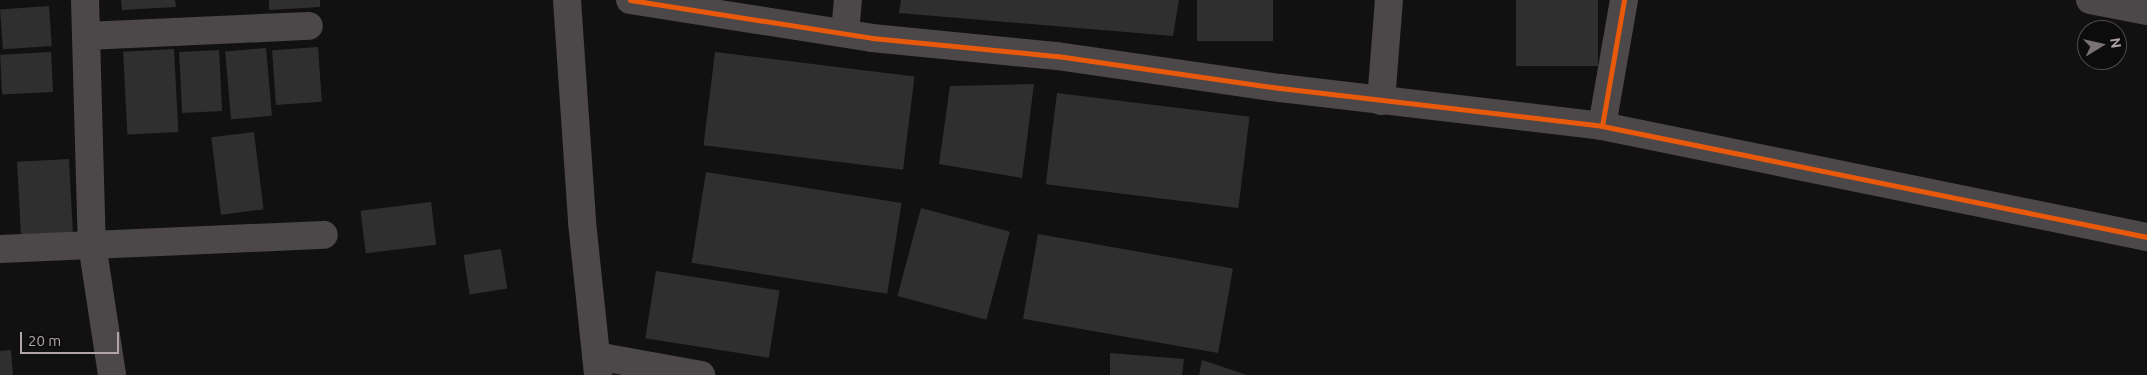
<!DOCTYPE html>
<html>
<head>
<meta charset="utf-8">
<style>
	body { margin:0 }
	#map { position:relative; width:2147px; height:375px; overflow:hidden; background:#121111; font-family:Ubuntu,sans-serif }
	div>[style] { position:absolute }
	[style*='--x'] { left:calc(var(--x)*1px); top:calc(var(--y)*1px); width:calc(var(--w)*1px); rotate:calc(var(--a)*1deg) }
	.building>* { inset:0; background:#302f30; transform-origin:0 0 }
	.minor>* { height:28px; margin:-14px; padding:0 14px; transform-origin:14px; border-radius:14px; background:#4c4749 }
	.cycleway>* { height:5px; margin:-2.5px; padding:0 2.5px; transform-origin:2.5px; border-radius:2.5px; background:#e8590c }
	span { translate:-50% -50%; white-space:nowrap; text-align:center; line-height:1.15; -webkit-text-stroke:4px #0d0c0c; paint-order:stroke }
	.north { position:absolute; left:2077px; top:20px; width:50px; height:50px; box-sizing:border-box; background:#0d0c0c; border:1px solid #4f494c; border-radius:50%; rotate:81deg; font-size:14px; font-weight:700; line-height:20px; text-align:center; color:#b2a4ab }
	.north::after { content:''; display:block; margin:auto; width:18px; height:22px; background:#7a7175; clip-path:polygon(50% 0,100% 100%,50% 72%,0 100%) }
	.scale { position:absolute; left:20px; top:332px; width:99px; height:22px; box-sizing:border-box; border:2px solid #b2a4ab; border-top:0; padding-left:6px; font-size:15px; line-height:18px; white-space:nowrap; color:#b2a4ab; -webkit-text-stroke:4px #0d0c0c; paint-order:stroke }
</style>
</head>
<body>
<div id="map">
	<div class="building">
		<div style="clip-path:polygon(121px 0,175px 0,176px 7px,122px 10px)"></div>
		<div style="clip-path:polygon(269px 0,320px 0,320px 7px,269px 10px)"></div>
		<div style="clip-path:polygon(901px 0,1179px 0,1173px 36px,899px 13px)"></div>
		<div style="left:1197px;top:0;width:76px;height:41px"></div>
		<div style="left:1516px;top:0;width:82px;height:66px"></div>
		<div style="left:49px;top:6px;width:40px;height:49px;rotate:86deg"></div>
		<div style="left:318px;top:47px;width:55px;height:46px;rotate:86deg"></div>
		<div style="left:266px;top:48px;width:68px;height:41px;rotate:85deg"></div>
		<div style="left:174px;top:49px;width:83px;height:51px;rotate:87deg"></div>
		<div style="left:219px;top:50px;width:61px;height:40px;rotate:87deg"></div>
		<div style="left:51px;top:52px;width:40px;height:51px;rotate:87deg"></div>
		<div style="left:715px;top:52px;width:201px;height:94px;rotate:7deg"></div>
		<div style="clip-path:polygon(1034px 84px,1022px 178px,939px 164px,950px 86px)"></div>
		<div style="left:1057px;top:93px;width:194px;height:92px;rotate:7deg"></div>
		<div style="left:254px;top:132px;width:78px;height:43px;rotate:83deg"></div>
		<div style="left:69px;top:159px;width:76px;height:52px;rotate:87deg"></div>
		<div style="left:706px;top:172px;width:198px;height:92px;rotate:9deg"></div>
		<div style="left:431px;top:202px;width:43px;height:71px;rotate:83deg"></div>
		<div style="left:921px;top:208px;width:92px;height:91px;rotate:15deg"></div>
		<div style="left:1038px;top:234px;width:198px;height:86px;rotate:10deg"></div>
		<div style="left:501px;top:249px;width:40px;height:38px;rotate:81deg"></div>
		<div style="left:656px;top:271px;width:125px;height:68px;rotate:9deg"></div>
		<div style="clip-path:polygon(11px 350px,13px 375px,0 375px,0 351px)"></div>
		<div style="clip-path:polygon(1110px 353px,1184px 359px,1182px 375px,1110px 375px)"></div>
		<div style="clip-path:polygon(1202px 360px,1247px 375px,1199px 375px)"></div>
	</div>
	<div class="minor">
		<div style="--x:85;--y:0;--w:244;--a:88.4"></div>
		<div style="--x:92;--y:244;--w:133;--a:81.3"></div>
		<div style="--x:567;--y:0;--w:223;--a:86.1"></div>
		<div style="--x:582;--y:222;--w:154;--a:84"></div>
		<div style="--x:630;--y:0;--w:245;--a:8.9"></div>
		<div style="--x:872;--y:38;--w:186;--a:5.6"></div>
		<div style="--x:1057;--y:56;--w:225;--a:8.2"></div>
		<div style="--x:1280;--y:88;--w:324;--a:6.7"></div>
		<div style="--x:1602;--y:126;--w:128;--a:-80.1"></div>
		<div style="--x:2090;--y:0;--w:58;--a:10.9"></div>
		<div style="--x:845;--y:33;--w:33;--a:-85"></div>
		<div style="--x:86;--y:36;--w:223;--a:-2.6"></div>
		<div style="--x:1381;--y:101;--w:101;--a:-85.5"></div>
		<div style="--x:1602;--y:126;--w:556;--a:11.51"></div>
		<div style="--x:0;--y:249;--w:324;--a:-2.5"></div>
		<div style="--x:596;--y:356;--w:107;--a:10.3"></div>
	</div>
	<div class="cycleway">
		<div style="--x:630;--y:0;--w:245;--a:8.9"></div>
		<div style="--x:872;--y:38;--w:186;--a:5.6"></div>
		<div style="--x:1057;--y:56;--w:225;--a:8.2"></div>
		<div style="--x:1280;--y:88;--w:324;--a:6.7"></div>
		<div style="--x:1602;--y:126;--w:128;--a:-80.1"></div>
		<div style="--x:1602;--y:126;--w:556;--a:11.51"></div>
	</div>
	<div class="north">N</div>
	<div class="scale">20 m</div>
</div>
</body>
</html>
